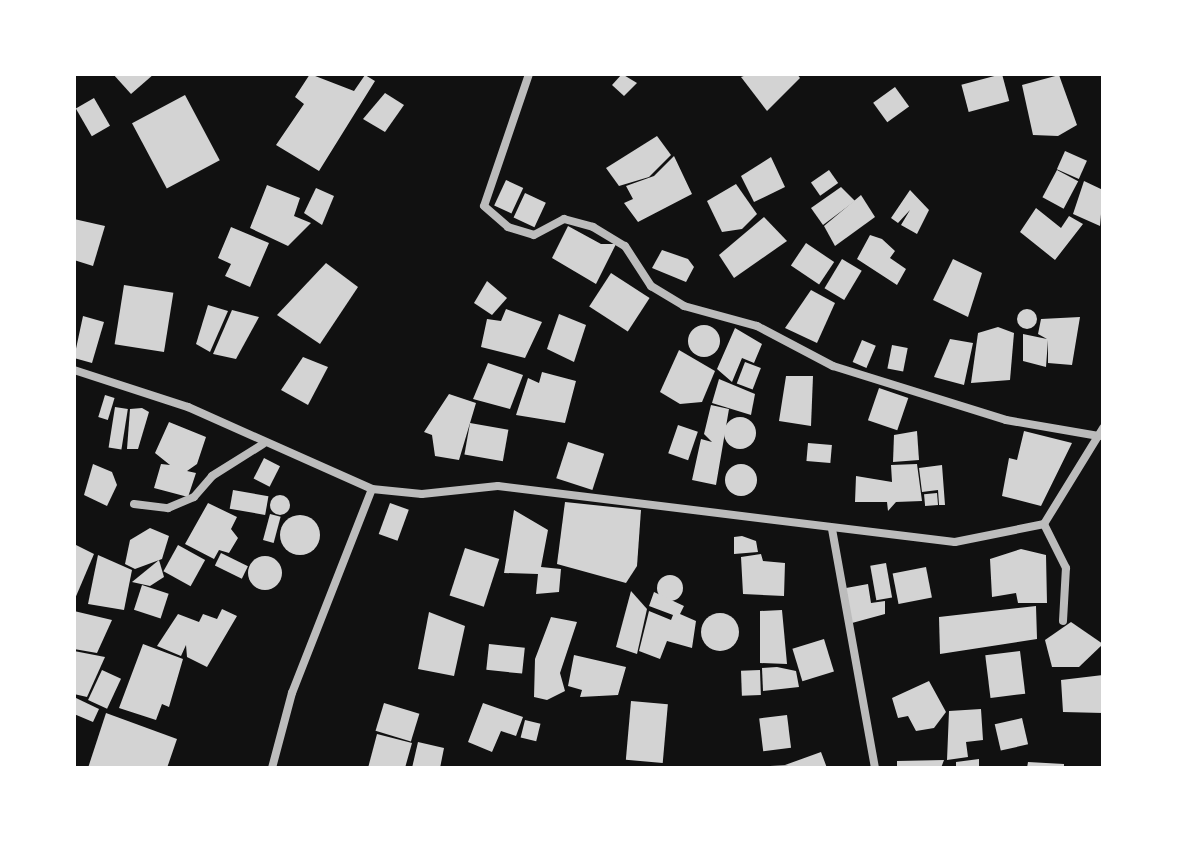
<!DOCTYPE html>
<html>
<head>
<meta charset="utf-8">
<style>
	body { margin:0 }
	#map { position:relative; width:1177px; height:842px; overflow:hidden; background:#111; font-family:"Public Sans",sans-serif }
	div>[style] { position:absolute }
	[style*='--x'] { left:calc(var(--x)*1px); top:calc(var(--y)*1px); width:calc(var(--w)*1px); rotate:calc(var(--a)*1deg) }
	.building>* { inset:0; background:#d3d3d3; transform-origin:0 0 }
	.round { border-radius:50% }
	.minor>* { height:8px; margin:-4px; padding:0 4px; transform-origin:4px; border-radius:4px; background:#bcbcbc }
	span { translate:-50% -50%; white-space:nowrap; text-align:center; line-height:1.15; -webkit-text-stroke:6px #fff; paint-order:stroke }
	.frame { position:absolute; inset:0; border:76px solid #fff; pointer-events:none }
</style>
</head>
<body>
<div id="map">
	<div class="building">
		<div style="clip-path:polygon(113px 74px,154px 74px,131px 94px)"></div>
		<div style="clip-path:polygon(310px 74px,354px 91px,365px 75px,375px 81px,319px 171px,276px 145px,304px 104px,295px 97px)"></div>
		<div style="clip-path:polygon(622px 74px,637px 83px,624px 96px,612px 85px)"></div>
		<div style="clip-path:polygon(749px 74px,797px 74px,800px 78px,767px 111px,741px 77px)"></div>
		<div style="left:1002px;top:74px;width:28px;height:42px;rotate:75deg"></div>
		<div style="clip-path:polygon(1059px 75px,1077px 125px,1058px 136px,1033px 135px,1022px 85px)"></div>
		<div style="left:895px;top:87px;width:24px;height:27px;rotate:54deg"></div>
		<div style="clip-path:polygon(385px 93px,404px 105px,385px 132px,363px 119px)"></div>
		<div style="left:185px;top:95px;width:74px;height:60px;rotate:62deg"></div>
		<div style="left:94px;top:98px;width:32px;height:21px;rotate:60deg"></div>
		<div style="clip-path:polygon(657px 136px,671px 155px,649px 177px,619px 186px,606px 168px)"></div>
		<div style="left:1065px;top:151px;width:24px;height:20px;rotate:24deg"></div>
		<div style="clip-path:polygon(674px 156px,692px 194px,638px 222px,624px 203px,633px 199px,626px 186px,654px 176px)"></div>
		<div style="clip-path:polygon(771px 157px,785px 187px,754px 202px,741px 176px)"></div>
		<div style="left:829px;top:170px;width:16px;height:22px;rotate:55deg"></div>
		<div style="left:1057px;top:170px;width:24px;height:31px;rotate:28deg"></div>
		<div style="left:506px;top:180px;width:19px;height:28px;rotate:25deg"></div>
		<div style="clip-path:polygon(1084px 181px,1103px 190px,1100px 226px,1073px 214px)"></div>
		<div style="clip-path:polygon(736px 184px,757px 214px,742px 229px,722px 232px,707px 201px)"></div>
		<div style="clip-path:polygon(267px 185px,300px 198px,294px 216px,311px 223px,288px 246px,250px 228px)"></div>
		<div style="clip-path:polygon(841px 187px,855px 201px,823px 225px,811px 208px)"></div>
		<div style="clip-path:polygon(316px 188px,334px 196px,322px 225px,304px 213px)"></div>
		<div style="clip-path:polygon(910px 190px,929px 210px,917px 234px,901px 225px,910px 210px,898px 223px,891px 218px)"></div>
		<div style="left:525px;top:193px;width:23px;height:27px;rotate:25deg"></div>
		<div style="clip-path:polygon(861px 195px,875px 217px,835px 246px,824px 226px)"></div>
		<div style="clip-path:polygon(1036px 208px,1061px 228px,1069px 216px,1083px 224px,1055px 260px,1020px 232px)"></div>
		<div style="clip-path:polygon(764px 217px,787px 241px,734px 278px,719px 255px)"></div>
		<div style="clip-path:polygon(74px 219px,105px 226px,93px 266px,74px 260px)"></div>
		<div style="clip-path:polygon(568px 226px,601px 244px,616px 244px,596px 284px,552px 258px)"></div>
		<div style="clip-path:polygon(231px 227px,269px 243px,250px 287px,225px 276px,231px 264px,218px 258px)"></div>
		<div style="clip-path:polygon(870px 235px,882px 239px,895px 251px,890px 258px,906px 269px,897px 285px,857px 259px)"></div>
		<div style="left:806px;top:243px;width:34px;height:27px;rotate:34deg"></div>
		<div style="clip-path:polygon(662px 250px,688px 259px,694px 267px,686px 282px,652px 268px)"></div>
		<div style="left:842px;top:259px;width:23px;height:34px;rotate:31deg"></div>
		<div style="clip-path:polygon(953px 259px,982px 273px,968px 317px,933px 300px)"></div>
		<div style="clip-path:polygon(326px 263px,358px 287px,320px 344px,277px 315px)"></div>
		<div style="left:611px;top:273px;width:46px;height:40px;rotate:33deg"></div>
		<div style="clip-path:polygon(487px 281px,507px 298px,492px 315px,474px 303px)"></div>
		<div style="left:124px;top:285px;width:50px;height:60px;rotate:9deg"></div>
		<div style="clip-path:polygon(811px 290px,835px 303px,817px 343px,785px 328px)"></div>
		<div style="clip-path:polygon(208px 305px,228px 311px,210px 352px,196px 344px)"></div>
		<div class="round" style="left:1017px;top:309px;width:20px;height:20px"></div>
		<div style="clip-path:polygon(506px 309px,542px 322px,525px 358px,481px 347px,487px 319px,501px 321px)"></div>
		<div style="clip-path:polygon(232px 310px,259px 317px,236px 359px,213px 354px)"></div>
		<div style="clip-path:polygon(559px 314px,586px 325px,574px 362px,547px 349px)"></div>
		<div style="clip-path:polygon(83px 316px,104px 322px,92px 363px,74px 358px)"></div>
		<div style="clip-path:polygon(1080px 317px,1072px 365px,1048px 363px,1048px 340px,1046px 367px,1023px 361px,1023px 334px,1047px 339px,1038px 334px,1041px 319px)"></div>
		<div class="round" style="left:688px;top:325px;width:32px;height:32px"></div>
		<div style="clip-path:polygon(998px 327px,1014px 333px,1010px 380px,971px 383px,978px 333px)"></div>
		<div style="clip-path:polygon(735px 328px,762px 344px,754px 363px,742px 358px,732px 382px,717px 369px)"></div>
		<div style="clip-path:polygon(950px 339px,973px 343px,964px 385px,934px 377px)"></div>
		<div style="left:862px;top:340px;width:15px;height:24px;rotate:23deg"></div>
		<div style="left:892px;top:345px;width:16px;height:24px;rotate:11deg"></div>
		<div style="clip-path:polygon(679px 350px,715px 371px,702px 402px,680px 404px,660px 392px)"></div>
		<div style="clip-path:polygon(303px 357px,328px 367px,308px 405px,281px 390px)"></div>
		<div style="left:745px;top:362px;width:17px;height:23px;rotate:21deg"></div>
		<div style="clip-path:polygon(488px 363px,523px 375px,510px 409px,473px 399px)"></div>
		<div style="clip-path:polygon(542px 372px,576px 381px,565px 423px,516px 415px,528px 378px,539px 383px)"></div>
		<div style="clip-path:polygon(786px 376px,813px 376px,811px 426px,779px 421px)"></div>
		<div style="clip-path:polygon(719px 379px,755px 394px,751px 415px,712px 403px)"></div>
		<div style="left:879px;top:388px;width:31px;height:34px;rotate:19deg"></div>
		<div style="clip-path:polygon(449px 394px,476px 403px,459px 460px,435px 456px,432px 435px,424px 432px)"></div>
		<div style="left:105px;top:395px;width:10px;height:23px;rotate:17deg"></div>
		<div style="clip-path:polygon(711px 405px,729px 409px,716px 485px,692px 480px,701px 439px,712px 442px,704px 434px)"></div>
		<div style="left:115px;top:407px;width:13px;height:41px;rotate:9deg"></div>
		<div style="clip-path:polygon(142px 408px,149px 412px,138px 449px,127px 449px,130px 409px)"></div>
		<div class="round" style="left:724px;top:417px;width:32px;height:32px"></div>
		<div style="clip-path:polygon(169px 422px,206px 437px,197px 464px,187px 471px,196px 473px,188px 497px,154px 488px,161px 464px,170px 465px,155px 453px)"></div>
		<div style="left:470px;top:423px;width:39px;height:32px;rotate:10deg"></div>
		<div style="left:678px;top:425px;width:21px;height:30px;rotate:19deg"></div>
		<div style="clip-path:polygon(917px 431px,919px 460px,893px 462px,894px 435px)"></div>
		<div style="clip-path:polygon(1024px 431px,1072px 443px,1041px 506px,1002px 496px,1009px 458px,1017px 460px)"></div>
		<div style="left:568px;top:442px;width:38px;height:38px;rotate:18deg"></div>
		<div style="left:808px;top:443px;width:24px;height:18px;rotate:5deg"></div>
		<div style="left:264px;top:458px;width:18px;height:23px;rotate:27deg"></div>
		<div style="clip-path:polygon(93px 464px,112px 472px,117px 485px,107px 506px,84px 495px)"></div>
		<div style="clip-path:polygon(917px 464px,922px 501px,896px 502px,888px 511px,887px 502px,855px 502px,856px 476px,892px 482px,891px 465px)"></div>
		<div class="round" style="left:725px;top:464px;width:32px;height:32px"></div>
		<div style="clip-path:polygon(942px 465px,945px 505px,939px 505px,938px 490px,922px 492px,919px 468px)"></div>
		<div style="left:233px;top:490px;width:36px;height:19px;rotate:10deg"></div>
		<div style="left:937px;top:493px;width:12px;height:13px;rotate:85deg"></div>
		<div class="round" style="left:270px;top:495px;width:20px;height:20px"></div>
		<div style="clip-path:polygon(565px 502px,641px 510px,637px 566px,626px 583px,557px 564px)"></div>
		<div style="clip-path:polygon(208px 503px,237px 517px,231px 529px,238px 538px,229px 553px,219px 550px,214px 559px,185px 544px)"></div>
		<div style="left:390px;top:503px;width:20px;height:33px;rotate:20deg"></div>
		<div style="clip-path:polygon(514px 510px,548px 530px,541px 567px,561px 569px,559px 592px,536px 594px,538px 574px,504px 573px)"></div>
		<div style="left:270px;top:514px;width:11px;height:27px;rotate:15deg"></div>
		<div class="round" style="left:280px;top:515px;width:40px;height:40px"></div>
		<div style="clip-path:polygon(150px 528px,169px 536px,162px 559px,135px 569px,125px 564px,130px 540px)"></div>
		<div style="clip-path:polygon(742px 536px,756px 541px,758px 552px,734px 554px,734px 537px)"></div>
		<div style="clip-path:polygon(74px 544px,94px 554px,74px 601px)"></div>
		<div style="left:178px;top:545px;width:31px;height:30px;rotate:29deg"></div>
		<div style="left:465px;top:548px;width:36px;height:50px;rotate:18deg"></div>
		<div style="clip-path:polygon(1021px 549px,1046px 555px,1047px 603px,1018px 603px,1016px 593px,992px 597px,990px 559px)"></div>
		<div style="left:221px;top:553px;width:30px;height:14px;rotate:26deg"></div>
		<div style="clip-path:polygon(761px 554px,763px 561px,785px 563px,784px 596px,743px 594px,741px 557px)"></div>
		<div style="clip-path:polygon(98px 555px,132px 570px,124px 610px,88px 604px)"></div>
		<div class="round" style="left:248px;top:556px;width:34px;height:34px"></div>
		<div style="clip-path:polygon(159px 560px,164px 577px,150px 586px,132px 582px)"></div>
		<div style="left:886px;top:563px;width:35px;height:16px;rotate:80deg"></div>
		<div style="left:926px;top:567px;width:31px;height:34px;rotate:79deg"></div>
		<div class="round" style="left:657px;top:575px;width:26px;height:26px"></div>
		<div style="clip-path:polygon(868px 584px,871px 603px,885px 601px,885px 614px,852px 623px,846px 588px)"></div>
		<div style="left:142px;top:585px;width:28px;height:26px;rotate:18deg"></div>
		<div style="clip-path:polygon(631px 591px,647px 609px,637px 654px,616px 647px)"></div>
		<div style="clip-path:polygon(654px 592px,684px 606px,680px 614px,696px 621px,692px 648px,667px 641px,660px 659px,639px 651px,649px 611px,671px 620px,673px 615px,649px 606px)"></div>
		<div style="clip-path:polygon(1036px 606px,1037px 639px,940px 654px,939px 617px)"></div>
		<div style="clip-path:polygon(222px 609px,237px 616px,207px 667px,187px 657px,186px 645px,181px 656px,157px 646px,178px 614px,199px 622px,203px 614px,217px 619px)"></div>
		<div style="clip-path:polygon(782px 610px,787px 664px,760px 663px,760px 611px)"></div>
		<div style="clip-path:polygon(74px 611px,112px 620px,97px 653px,74px 649px)"></div>
		<div style="clip-path:polygon(429px 612px,465px 626px,454px 676px,418px 669px)"></div>
		<div class="round" style="left:701px;top:613px;width:38px;height:38px"></div>
		<div style="clip-path:polygon(551px 617px,577px 622px,560px 673px,565px 691px,547px 700px,534px 697px,535px 659px)"></div>
		<div style="clip-path:polygon(1071px 622px,1103px 644px,1079px 667px,1052px 667px,1045px 640px)"></div>
		<div style="left:824px;top:639px;width:34px;height:33px;rotate:73deg"></div>
		<div style="clip-path:polygon(143px 644px,183px 659px,169px 707px,162px 704px,156px 720px,119px 708px)"></div>
		<div style="left:489px;top:644px;width:36px;height:26px;rotate:6deg"></div>
		<div style="clip-path:polygon(74px 651px,105px 657px,87px 697px,74px 694px)"></div>
		<div style="left:1020px;top:651px;width:43px;height:35px;rotate:83deg"></div>
		<div style="clip-path:polygon(574px 655px,626px 667px,618px 695px,580px 697px,582px 690px,568px 686px)"></div>
		<div style="clip-path:polygon(777px 667px,796px 671px,799px 687px,763px 691px,762px 668px)"></div>
		<div style="left:102px;top:670px;width:21px;height:33px;rotate:25deg"></div>
		<div style="left:760px;top:670px;width:25px;height:19px;rotate:88deg"></div>
		<div style="clip-path:polygon(1103px 675px,1103px 713px,1063px 712px,1061px 680px)"></div>
		<div style="clip-path:polygon(929px 681px,946px 712px,934px 728px,916px 731px,908px 716px,898px 718px,892px 698px)"></div>
		<div style="clip-path:polygon(76px 698px,99px 709px,93px 722px,74px 714px)"></div>
		<div style="left:631px;top:701px;width:37px;height:59px;rotate:5deg"></div>
		<div style="left:384px;top:703px;width:37px;height:29px;rotate:17deg"></div>
		<div style="clip-path:polygon(483px 703px,523px 717px,516px 736px,501px 731px,492px 752px,468px 742px)"></div>
		<div style="clip-path:polygon(981px 709px,983px 740px,966px 742px,968px 757px,947px 760px,949px 711px)"></div>
		<div style="clip-path:polygon(106px 713px,177px 739px,167px 768px,88px 768px)"></div>
		<div style="left:787px;top:715px;width:33px;height:28px;rotate:83deg"></div>
		<div style="left:1022px;top:718px;width:27px;height:28px;rotate:77deg"></div>
		<div style="left:525px;top:720px;width:16px;height:18px;rotate:14deg"></div>
		<div style="clip-path:polygon(377px 734px,412px 743px,405px 768px,368px 768px)"></div>
		<div style="clip-path:polygon(418px 742px,444px 748px,440px 768px,412px 768px)"></div>
		<div style="clip-path:polygon(821px 752px,827px 768px,770px 765px,785px 765px)"></div>
		<div style="clip-path:polygon(979px 759px,979px 768px,956px 768px,956px 762px)"></div>
		<div style="clip-path:polygon(944px 760px,941px 768px,897px 768px,897px 761px)"></div>
		<div style="clip-path:polygon(1028px 762px,1064px 764px,1064px 768px,1027px 768px)"></div>
	</div>
	<div class="minor">
		<div style="--x:529;--y:74;--w:139;--a:108.8"></div>
		<div style="--x:484;--y:206;--w:32;--a:41"></div>
		<div style="--x:508;--y:227;--w:27;--a:17"></div>
		<div style="--x:534;--y:235;--w:34;--a:-28"></div>
		<div style="--x:564;--y:219;--w:30;--a:15"></div>
		<div style="--x:593;--y:227;--w:37;--a:31"></div>
		<div style="--x:625;--y:246;--w:48;--a:57"></div>
		<div style="--x:651;--y:286;--w:39;--a:31"></div>
		<div style="--x:684;--y:306;--w:76;--a:15.3"></div>
		<div style="--x:757;--y:326;--w:86;--a:27.8"></div>
		<div style="--x:833;--y:366;--w:181;--a:17.3"></div>
		<div style="--x:1006;--y:420;--w:94;--a:9.8"></div>
		<div style="--x:74;--y:370;--w:120;--a:18"></div>
		<div style="--x:188;--y:407;--w:201;--a:24"></div>
		<div style="--x:372;--y:489;--w:50;--a:5.7"></div>
		<div style="--x:422;--y:494;--w:76;--a:-6"></div>
		<div style="--x:498;--y:486;--w:460;--a:7"></div>
		<div style="--x:955;--y:542;--w:91;--a:-11.4"></div>
		<div style="--x:134;--y:504;--w:34;--a:7"></div>
		<div style="--x:168;--y:508;--w:28;--a:-23"></div>
		<div style="--x:194;--y:497;--w:28;--a:-49"></div>
		<div style="--x:212;--y:476;--w:60;--a:-32.1"></div>
		<div style="--x:832;--y:529;--w:243;--a:79.8"></div>
		<div style="--x:1063;--y:621;--w:53;--a:-86.8"></div>
		<div style="--x:1066;--y:568;--w:49;--a:-116.6"></div>
		<div style="--x:1044;--y:524;--w:113;--a:-58.4"></div>
		<div style="--x:272;--y:768;--w:78;--a:-75.1"></div>
		<div style="--x:292;--y:693;--w:219;--a:-68.6"></div>
	</div>
	<div class="frame"></div>
</div>
</body>
</html>
